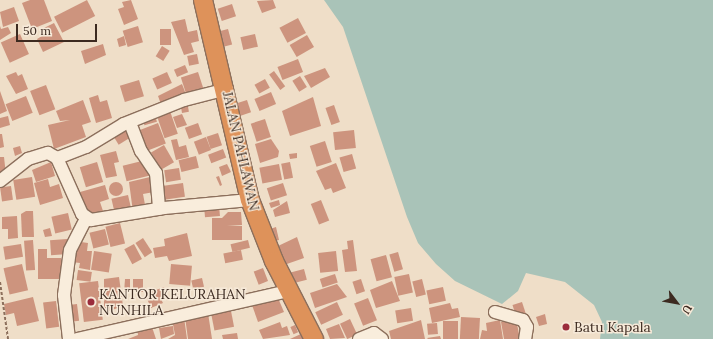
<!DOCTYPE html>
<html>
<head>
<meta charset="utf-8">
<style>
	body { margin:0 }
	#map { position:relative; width:713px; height:339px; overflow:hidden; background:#efdec8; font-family:Lora,serif }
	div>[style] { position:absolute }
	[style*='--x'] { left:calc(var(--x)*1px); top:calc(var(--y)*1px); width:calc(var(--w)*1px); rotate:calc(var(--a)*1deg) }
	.water>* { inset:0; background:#a9c3b8 }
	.building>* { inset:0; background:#cd947e; transform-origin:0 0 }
	.round { border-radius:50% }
	.path>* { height:2px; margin-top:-1px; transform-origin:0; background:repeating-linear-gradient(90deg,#8c6f5c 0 3px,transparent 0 5px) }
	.roads { filter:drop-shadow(1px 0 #8c6f5c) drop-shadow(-1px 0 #8c6f5c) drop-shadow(0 1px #8c6f5c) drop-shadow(0 -1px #8c6f5c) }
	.minor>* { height:12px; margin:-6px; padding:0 6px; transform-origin:6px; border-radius:6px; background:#f9eddc }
	.highway>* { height:18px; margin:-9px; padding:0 9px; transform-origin:9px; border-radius:9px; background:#de925a }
	.dots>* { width:11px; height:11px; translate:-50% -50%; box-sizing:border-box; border:2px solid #f6e9d8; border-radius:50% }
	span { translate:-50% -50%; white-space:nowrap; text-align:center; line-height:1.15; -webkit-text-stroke:3px #f6e9d8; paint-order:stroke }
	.street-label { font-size:14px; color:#3c2a20 }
	.poi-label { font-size:14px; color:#3c2a20 }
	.left { translate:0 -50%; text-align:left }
	.north { position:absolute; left:657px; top:283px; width:40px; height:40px; -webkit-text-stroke:3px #f6e9d8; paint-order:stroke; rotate:122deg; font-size:11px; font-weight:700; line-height:16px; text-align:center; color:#3c2a20 }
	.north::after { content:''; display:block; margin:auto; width:14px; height:18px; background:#3c2a20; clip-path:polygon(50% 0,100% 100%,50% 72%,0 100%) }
	.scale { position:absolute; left:16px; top:24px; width:81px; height:18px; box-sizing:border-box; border:2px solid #3c2a20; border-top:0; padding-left:5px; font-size:12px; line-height:14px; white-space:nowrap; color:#3c2a20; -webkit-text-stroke:3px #f6e9d8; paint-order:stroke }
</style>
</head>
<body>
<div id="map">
	<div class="water">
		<div style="clip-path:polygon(324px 0,713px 0,713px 339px,600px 339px,602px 322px,594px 305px,565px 282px,526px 273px,518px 291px,502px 304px,455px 281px,436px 264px,418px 243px,407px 217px,343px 27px)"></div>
	</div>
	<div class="building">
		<div style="clip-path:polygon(30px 0,44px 0,52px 21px,32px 29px,22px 3px)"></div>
		<div style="left:87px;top:0;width:18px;height:37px;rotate:63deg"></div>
		<div style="clip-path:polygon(131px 0,138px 19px,124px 25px,118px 9px,124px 7px,122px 2px)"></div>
		<div style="clip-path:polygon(273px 0,276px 8px,262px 13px,257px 1px)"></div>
		<div style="left:232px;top:4px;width:13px;height:15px;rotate:72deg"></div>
		<div style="clip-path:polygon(14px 7px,19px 21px,3px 27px,0 12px)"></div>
		<div style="left:298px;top:18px;width:17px;height:21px;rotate:62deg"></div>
		<div style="clip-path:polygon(185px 19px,188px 32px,197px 30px,199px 41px,191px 43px,194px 52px,184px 55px,171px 22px)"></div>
		<div style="clip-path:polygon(54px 23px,64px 42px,43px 52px,37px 39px,42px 36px,40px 30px)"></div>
		<div style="clip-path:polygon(0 26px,1px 29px,8px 27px,11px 33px,0 40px)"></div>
		<div style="left:138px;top:26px;width:17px;height:16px;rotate:73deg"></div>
		<div style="left:160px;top:29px;width:11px;height:16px"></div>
		<div style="left:228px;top:29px;width:16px;height:10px;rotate:75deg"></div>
		<div style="left:20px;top:34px;width:22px;height:21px;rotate:66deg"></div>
		<div style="left:255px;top:34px;width:13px;height:15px;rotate:77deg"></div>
		<div style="left:307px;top:35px;width:14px;height:20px;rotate:60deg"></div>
		<div style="clip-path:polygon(124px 36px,126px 45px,119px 47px,117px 39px)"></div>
		<div style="clip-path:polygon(103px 44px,106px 55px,85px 64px,81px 51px)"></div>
		<div style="left:162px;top:46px;width:9px;height:12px;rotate:32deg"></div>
		<div style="left:197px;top:54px;width:10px;height:10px;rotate:79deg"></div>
		<div style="left:298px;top:59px;width:14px;height:22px;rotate:69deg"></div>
		<div style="left:185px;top:65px;width:8px;height:12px;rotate:67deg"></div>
		<div style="clip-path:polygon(325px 68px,330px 77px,311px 88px,304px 76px)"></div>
		<div style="left:274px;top:71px;width:19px;height:6px;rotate:54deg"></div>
		<div style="clip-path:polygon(16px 72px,18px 76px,22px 74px,28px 89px,16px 94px,6px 76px)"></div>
		<div style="left:167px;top:72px;width:12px;height:16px;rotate:66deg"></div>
		<div style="left:198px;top:72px;width:19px;height:18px;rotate:72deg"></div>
		<div style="left:300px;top:76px;width:13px;height:9px;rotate:58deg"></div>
		<div style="left:265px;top:79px;width:10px;height:12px;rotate:61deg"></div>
		<div style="left:139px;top:80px;width:17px;height:20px;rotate:73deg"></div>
		<div style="clip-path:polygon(182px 84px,187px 97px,162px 107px,158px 96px)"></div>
		<div style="left:46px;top:85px;width:26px;height:17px;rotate:69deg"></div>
		<div style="clip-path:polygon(0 91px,7px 111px,0 114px)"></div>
		<div style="left:271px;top:92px;width:13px;height:18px;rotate:67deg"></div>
		<div style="clip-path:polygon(98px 95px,100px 102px,107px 100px,112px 118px,96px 123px,89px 98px)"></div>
		<div style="left:26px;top:96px;width:18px;height:22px;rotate:68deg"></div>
		<div style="clip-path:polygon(313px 97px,321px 126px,290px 136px,282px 111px)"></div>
		<div style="clip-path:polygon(83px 100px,91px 122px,82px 125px,86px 137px,54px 149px,48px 125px,70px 120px,60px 121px,56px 111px)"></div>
		<div style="left:247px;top:100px;width:13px;height:14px;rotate:72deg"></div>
		<div style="left:187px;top:101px;width:11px;height:7px;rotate:80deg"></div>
		<div style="left:334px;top:105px;width:18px;height:9px;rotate:71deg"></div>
		<div style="left:170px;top:111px;width:24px;height:14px;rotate:71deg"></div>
		<div style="clip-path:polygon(182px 114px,187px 125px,177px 128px,173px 117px)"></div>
		<div style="left:155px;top:115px;width:7px;height:13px;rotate:74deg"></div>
		<div style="clip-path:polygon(8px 116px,10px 125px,0 128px,0 118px)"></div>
		<div style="left:265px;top:119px;width:19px;height:15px;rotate:72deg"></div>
		<div style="left:158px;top:123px;width:22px;height:20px;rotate:69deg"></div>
		<div style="left:198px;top:123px;width:12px;height:14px;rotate:70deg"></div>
		<div style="left:130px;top:127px;width:9px;height:19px;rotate:58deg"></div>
		<div style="left:354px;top:130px;width:18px;height:21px;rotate:84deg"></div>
		<div style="left:218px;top:133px;width:13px;height:12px;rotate:72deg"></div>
		<div style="clip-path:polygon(0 134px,2px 134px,4px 147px,0 148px)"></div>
		<div style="left:206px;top:137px;width:14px;height:13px;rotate:69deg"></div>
		<div style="clip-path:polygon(177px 139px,179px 147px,186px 145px,189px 157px,176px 160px,171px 140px)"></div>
		<div style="clip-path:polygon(271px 139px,279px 151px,278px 157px,260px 163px,255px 144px)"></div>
		<div style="left:325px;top:141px;width:22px;height:16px;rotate:72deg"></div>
		<div style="left:164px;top:145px;width:20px;height:15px;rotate:60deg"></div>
		<div style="clip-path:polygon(20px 146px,22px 153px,15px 156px,13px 148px)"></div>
		<div style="left:223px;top:149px;width:9px;height:16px;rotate:69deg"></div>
		<div style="clip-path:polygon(116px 151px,119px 162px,114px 163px,117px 176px,106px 178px,100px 155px)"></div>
		<div style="clip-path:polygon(297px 153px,297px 158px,290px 159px,289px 154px)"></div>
		<div style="left:352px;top:154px;width:15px;height:13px;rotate:74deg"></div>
		<div style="left:196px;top:156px;width:12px;height:18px;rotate:76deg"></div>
		<div style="clip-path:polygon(0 157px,4px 157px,6px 175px,0 176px)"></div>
		<div style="left:146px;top:160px;width:16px;height:24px;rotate:76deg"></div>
		<div style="clip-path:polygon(51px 162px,55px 176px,36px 182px,32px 170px)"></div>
		<div style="left:97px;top:162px;width:21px;height:18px;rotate:73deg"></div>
		<div style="left:290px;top:162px;width:16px;height:9px;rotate:79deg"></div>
		<div style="clip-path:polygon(336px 163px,346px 188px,333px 193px,331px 188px,325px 190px,316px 171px)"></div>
		<div style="clip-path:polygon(227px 164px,231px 172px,222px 176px,219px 167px)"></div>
		<div style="left:279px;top:164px;width:16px;height:20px;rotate:79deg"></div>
		<div style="left:179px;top:168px;width:12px;height:15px;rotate:81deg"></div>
		<div style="clip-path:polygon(219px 176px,222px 185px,220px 186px,216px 177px)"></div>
		<div style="left:32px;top:177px;width:20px;height:19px;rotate:81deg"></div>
		<div style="clip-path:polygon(150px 177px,154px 192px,143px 194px,146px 210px,133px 212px,129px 182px)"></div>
		<div style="clip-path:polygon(48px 179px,50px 187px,59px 184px,63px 198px,40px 205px,34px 183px)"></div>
		<div class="round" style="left:109px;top:182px;width:14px;height:14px"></div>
		<div style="left:183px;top:183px;width:14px;height:21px;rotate:82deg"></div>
		<div style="left:283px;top:183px;width:13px;height:17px;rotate:72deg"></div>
		<div style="clip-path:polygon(105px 185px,109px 199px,100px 202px,103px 211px,87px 216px,80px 192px)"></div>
		<div style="left:11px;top:186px;width:14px;height:11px;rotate:82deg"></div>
		<div style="left:128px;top:195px;width:17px;height:17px;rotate:77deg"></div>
		<div style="clip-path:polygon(279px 200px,280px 205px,271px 208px,269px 203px)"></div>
		<div style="left:321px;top:200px;width:22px;height:11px;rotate:68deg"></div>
		<div style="clip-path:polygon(287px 201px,290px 213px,275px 217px,273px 210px)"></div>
		<div style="left:219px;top:205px;width:11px;height:15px;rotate:85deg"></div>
		<div style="clip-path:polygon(26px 211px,33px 211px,34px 237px,22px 237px,21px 214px)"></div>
		<div style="clip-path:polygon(228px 212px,241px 212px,242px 225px,212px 227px,212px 218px,222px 218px)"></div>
		<div style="left:68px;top:213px;width:17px;height:17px;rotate:77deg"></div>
		<div style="clip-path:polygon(17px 216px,18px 238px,8px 239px,8px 229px,2px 229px,2px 217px)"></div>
		<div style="left:120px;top:223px;width:21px;height:15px;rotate:76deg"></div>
		<div style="left:242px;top:226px;width:14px;height:30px;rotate:90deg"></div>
		<div style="clip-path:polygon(276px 227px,279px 240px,271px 242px,267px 230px)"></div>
		<div style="clip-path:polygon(50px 228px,52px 236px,45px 237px,43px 230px)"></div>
		<div style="left:105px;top:229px;width:16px;height:16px;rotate:76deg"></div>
		<div style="clip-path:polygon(187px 233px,192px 256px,169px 261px,167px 256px,155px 258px,153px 248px,165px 246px,164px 239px)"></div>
		<div style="clip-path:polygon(297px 237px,304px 258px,284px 265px,278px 246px)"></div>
		<div style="left:143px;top:238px;width:17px;height:9px;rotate:57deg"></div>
		<div style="left:67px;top:239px;width:15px;height:17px;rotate:86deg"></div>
		<div style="left:33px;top:240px;width:30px;height:9px;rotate:86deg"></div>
		<div style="left:248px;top:240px;width:8px;height:18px;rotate:76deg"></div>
		<div style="clip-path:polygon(353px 240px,357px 271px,345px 272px,342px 250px,348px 249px,347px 241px)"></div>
		<div style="clip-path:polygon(74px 241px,88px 243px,87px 251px,92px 251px,90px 270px,79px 268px,80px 263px,72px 262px)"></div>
		<div style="left:21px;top:244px;width:13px;height:18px;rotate:81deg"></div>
		<div style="left:134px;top:244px;width:17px;height:11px;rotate:62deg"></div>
		<div style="clip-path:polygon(38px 249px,47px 249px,47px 258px,61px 258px,61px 279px,38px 279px)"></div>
		<div style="left:241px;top:250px;width:10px;height:18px;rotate:79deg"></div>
		<div style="left:94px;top:251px;width:18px;height:19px;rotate:9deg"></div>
		<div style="left:336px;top:251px;width:20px;height:18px;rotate:84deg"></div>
		<div style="left:398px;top:252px;width:18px;height:9px;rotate:74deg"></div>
		<div style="left:386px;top:255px;width:23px;height:16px;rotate:75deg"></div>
		<div style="left:22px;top:264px;width:27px;height:19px;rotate:77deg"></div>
		<div style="left:171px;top:264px;width:21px;height:20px;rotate:5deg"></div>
		<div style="left:263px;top:268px;width:14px;height:10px;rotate:69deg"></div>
		<div style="left:304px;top:269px;width:11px;height:14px;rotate:75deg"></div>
		<div style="left:78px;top:270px;width:14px;height:10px;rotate:8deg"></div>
		<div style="left:335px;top:274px;width:9px;height:16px;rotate:72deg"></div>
		<div style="left:409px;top:274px;width:19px;height:15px;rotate:78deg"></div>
		<div style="clip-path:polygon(119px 277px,123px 306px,104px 313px,104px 279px)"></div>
		<div style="left:202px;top:278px;width:9px;height:11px;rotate:77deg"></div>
		<div style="clip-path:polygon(125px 279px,130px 279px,130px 293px,124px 293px)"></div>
		<div style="left:133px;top:279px;width:10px;height:13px"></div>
		<div style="left:361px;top:279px;width:13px;height:9px;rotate:72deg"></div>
		<div style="left:422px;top:279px;width:16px;height:10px;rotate:76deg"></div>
		<div style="left:98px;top:281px;width:39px;height:19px;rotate:83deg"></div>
		<div style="clip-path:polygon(392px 281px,400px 301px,376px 308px,370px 290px)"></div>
		<div style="clip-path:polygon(337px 284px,347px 297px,315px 308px,310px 293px)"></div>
		<div style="clip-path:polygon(164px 287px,167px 294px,160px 297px,163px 303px,151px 308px,145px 294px)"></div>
		<div style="left:443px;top:287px;width:14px;height:17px;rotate:78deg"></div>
		<div style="clip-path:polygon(33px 297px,39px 321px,17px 326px,14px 313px,6px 315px,4px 304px)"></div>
		<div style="clip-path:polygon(278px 298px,284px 312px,258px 322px,252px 305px)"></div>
		<div style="left:368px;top:298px;width:24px;height:15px;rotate:68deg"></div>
		<div style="left:56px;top:301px;width:26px;height:13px;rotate:83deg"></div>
		<div style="left:337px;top:302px;width:14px;height:24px;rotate:65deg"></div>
		<div style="left:522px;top:302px;width:13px;height:10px;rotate:72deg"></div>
		<div style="clip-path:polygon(450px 303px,452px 309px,458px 308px,460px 317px,432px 323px,429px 308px)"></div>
		<div style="left:77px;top:304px;width:17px;height:10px;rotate:83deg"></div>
		<div style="left:411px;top:308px;width:13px;height:16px;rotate:81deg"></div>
		<div style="left:231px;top:311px;width:16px;height:20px;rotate:79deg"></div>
		<div style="clip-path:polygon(208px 313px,212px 339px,188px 339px,185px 317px)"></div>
		<div style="clip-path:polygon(545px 314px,547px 324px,539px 326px,536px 317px)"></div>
		<div style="clip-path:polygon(184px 317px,187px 339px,168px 339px,175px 335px,172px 319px)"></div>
		<div style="left:461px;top:317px;width:19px;height:22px;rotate:3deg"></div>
		<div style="left:350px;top:319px;width:17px;height:11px;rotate:65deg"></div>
		<div style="clip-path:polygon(516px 319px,520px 339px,504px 339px,501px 322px)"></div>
		<div style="clip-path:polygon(421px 320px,425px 339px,391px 339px,389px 331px)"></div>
		<div style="clip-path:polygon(500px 320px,503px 339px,480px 339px,482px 330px,487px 331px,486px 323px)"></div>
		<div style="left:443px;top:321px;width:15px;height:18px"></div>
		<div style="clip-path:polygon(280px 322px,282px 328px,287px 326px,290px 335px,263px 339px,259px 330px)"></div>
		<div style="left:437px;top:323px;width:11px;height:10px;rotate:85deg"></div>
		<div style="clip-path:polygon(151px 324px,156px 339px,128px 339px,138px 335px,137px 326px)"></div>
		<div style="clip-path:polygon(339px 324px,345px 338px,330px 339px,326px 329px)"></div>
		<div style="left:295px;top:325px;width:8px;height:5px;rotate:67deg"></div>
		<div style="clip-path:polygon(173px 326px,174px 334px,161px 339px,159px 328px)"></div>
		<div style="clip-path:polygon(237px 333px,238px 339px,223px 339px,222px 335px)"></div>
		<div style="clip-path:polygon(303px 333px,305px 339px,290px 339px)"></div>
		<div style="clip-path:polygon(440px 336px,441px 339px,428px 339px,427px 338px)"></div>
	</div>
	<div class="path">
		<div style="--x:0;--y:282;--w:58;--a:82"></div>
	</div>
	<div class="roads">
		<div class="minor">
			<div style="--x:227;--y:89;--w:44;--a:165.7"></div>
			<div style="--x:184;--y:100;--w:65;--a:158.2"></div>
			<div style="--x:124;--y:124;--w:44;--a:148.8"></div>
			<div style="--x:86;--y:147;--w:31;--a:159"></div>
			<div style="--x:57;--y:158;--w:61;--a:65.9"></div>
			<div style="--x:82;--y:214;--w:11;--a:34"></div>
			<div style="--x:91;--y:220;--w:74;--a:-9.3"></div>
			<div style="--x:164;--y:208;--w:86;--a:-5.3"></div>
			<div style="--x:132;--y:128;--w:25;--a:69"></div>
			<div style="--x:141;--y:151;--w:27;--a:56"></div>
			<div style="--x:156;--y:173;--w:36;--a:85"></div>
			<div style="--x:0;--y:181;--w:36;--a:-38"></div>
			<div style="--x:28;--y:159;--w:21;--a:-17"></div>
			<div style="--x:48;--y:153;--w:10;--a:29"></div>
			<div style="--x:495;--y:312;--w:29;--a:16"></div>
			<div style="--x:523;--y:320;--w:8;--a:60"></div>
			<div style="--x:527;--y:327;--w:12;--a:99"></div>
			<div style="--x:69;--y:339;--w:44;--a:-96.5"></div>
			<div style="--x:64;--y:295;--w:45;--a:-82.4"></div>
			<div style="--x:70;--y:250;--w:36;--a:-63"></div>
			<div style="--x:77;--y:339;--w:216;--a:-12.8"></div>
			<div style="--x:359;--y:339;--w:16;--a:-22"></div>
			<div style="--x:374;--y:333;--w:10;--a:37"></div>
		</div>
		<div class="highway">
			<div style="--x:203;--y:0;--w:205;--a:76.8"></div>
			<div style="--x:250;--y:200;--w:66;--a:68.5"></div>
			<div style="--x:274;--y:261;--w:88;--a:62.9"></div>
		</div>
	</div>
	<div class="dots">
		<div style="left:91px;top:302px;background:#9b2c3c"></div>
		<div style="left:566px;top:327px;background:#9b2c3c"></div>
	</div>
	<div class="street-label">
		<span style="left:241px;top:151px;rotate:77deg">JALAN PAHLAWAN</span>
	</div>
	<div class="poi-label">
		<span class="left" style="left:99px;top:302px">KANTOR KELURAHAN<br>NUNHILA</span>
		<span class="left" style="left:574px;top:327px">Batu Kapala</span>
	</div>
	<div class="north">U</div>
	<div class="scale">50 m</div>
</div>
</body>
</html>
